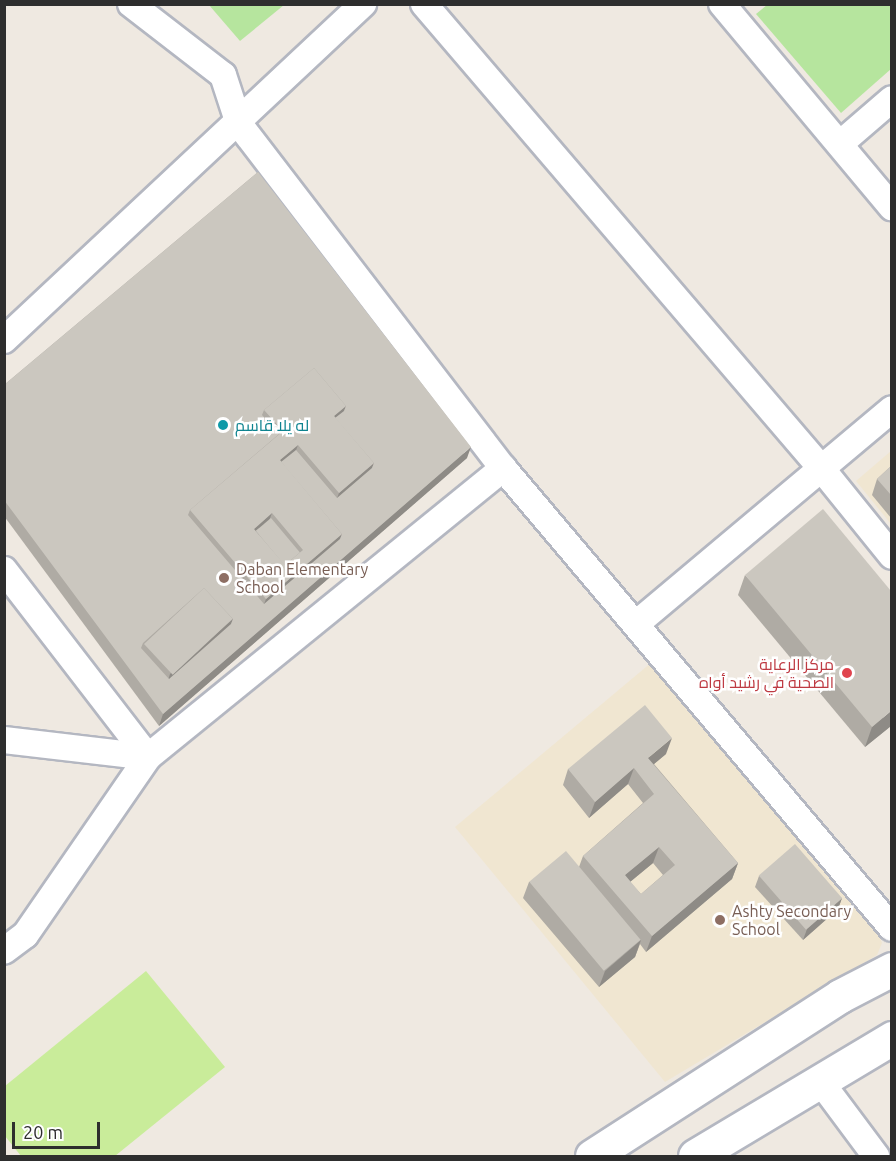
<!DOCTYPE html>
<html>
<head>
<meta charset="utf-8">
<style>
	body { margin:0 }
	#map { position:relative; width:896px; height:1161px; overflow:hidden; background:#efe9e1; font-family:Ubuntu,Cairo,sans-serif }
	div>[style] { position:absolute }
	[style*='--x'] { left:calc(var(--x)*1px); top:calc(var(--y)*1px); width:calc(var(--w)*1px); rotate:calc(var(--a)*1deg) }
	.education>* { inset:0; background:#f0e6d1 }
	.green>* { inset:0; background:#b6e59e }
	.pitch>* { inset:0; background:#c9ec9a }
	.roads { filter:drop-shadow(2px 0 #b4b7c1) drop-shadow(-2px 0 #b4b7c1) drop-shadow(0 2px #b4b7c1) drop-shadow(0 -2px #b4b7c1) }
	.minor>* { height:26px; margin:-13px; padding:0 13px; transform-origin:13px; border-radius:13px; background:#fff }
	.secondary>* { height:33px; margin:-16.5px; padding:0 16.5px; transform-origin:16.5px; border-radius:16.5px; background:#fff }
	.wall>* { inset:0; background:#afaba4 }
	.shaded-wall>* { inset:0; background:#8e8b86 }
	.building>* { inset:0; background:#cbc7bf; transform-origin:0 0 }
	.dots>* { width:16px; height:16px; translate:-50% -50%; box-sizing:border-box; border:3px solid #fff; border-radius:50% }
	span { translate:-50% -50%; white-space:nowrap; text-align:center; line-height:1.15; -webkit-text-stroke:5px #fff; paint-order:stroke }
	.culture-label { font-size:16px; color:#0d838f }
	.left { translate:0 -50%; text-align:left }
	.education-label { font-size:16px; color:#785e54 }
	.health-label { font-size:16px; color:#be3a42 }
	.right { translate:-100% -50%; text-align:right }
	.frame { position:absolute; inset:0; border:6px solid #2e2e2e; pointer-events:none }
	.scale { position:absolute; left:12px; top:1122px; width:88px; height:27px; box-sizing:border-box; border:3px solid #2e2e2e; border-top:0; padding-left:8px; font-size:18px; line-height:21px; white-space:nowrap; color:#2e2e2e; -webkit-text-stroke:4px #fff; paint-order:stroke }
</style>
</head>
<body>
<div id="map">
	<div class="education">
		<div style="clip-path:polygon(891px 451px,891px 524px,856px 481px)"></div>
		<div style="clip-path:polygon(652px 662px,877px 930px,882px 943px,877px 955px,665px 1082px,455px 827px)"></div>
	</div>
	<div class="green">
		<div style="clip-path:polygon(209px 5px,284px 5px,240px 41px)"></div>
		<div style="clip-path:polygon(767px 5px,891px 5px,891px 69px,841px 113px,756px 14px)"></div>
	</div>
	<div class="pitch">
		<div style="clip-path:polygon(146px 971px,225px 1067px,115px 1156px,21px 1156px,5px 1136px,5px 1086px)"></div>
	</div>
	<div class="roads">
		<div class="minor">
			<div style="--x:131;--y:4;--w:116;--a:37.7"></div>
			<div style="--x:223;--y:75;--w:52;--a:71.9"></div>
			<div style="--x:239;--y:124;--w:434;--a:52.5"></div>
			<div style="--x:503;--y:468;--w:602;--a:49.78"></div>
			<div style="--x:424;--y:4;--w:611;--a:49.45"></div>
			<div style="--x:821;--y:468;--w:113;--a:51.1"></div>
			<div style="--x:722;--y:4;--w:265;--a:50.1"></div>
			<div style="--x:841;--y:143;--w:67;--a:-40.8"></div>
			<div style="--x:4;--y:340;--w:492;--a:-43.1"></div>
			<div style="--x:4;--y:570;--w:236;--a:52.4"></div>
			<div style="--x:148;--y:757;--w:216;--a:124.6"></div>
			<div style="--x:25;--y:935;--w:26;--a:143"></div>
			<div style="--x:636;--y:624;--w:334;--a:-40"></div>
			<div style="--x:4;--y:740;--w:145;--a:6.7"></div>
			<div style="--x:148;--y:757;--w:458;--a:-39.1"></div>
			<div style="--x:820;--y:1081;--w:94;--a:53.3"></div>
		</div>
		<div class="secondary">
			<div style="--x:592;--y:1156;--w:295;--a:-32.8"></div>
			<div style="--x:840;--y:996;--w:59;--a:-27.4"></div>
			<div style="--x:695;--y:1156;--w:230;--a:-30.9"></div>
		</div>
	</div>
	<div class="wall">
		<div style="clip-path:polygon(258px 172px,467px 458px,159px 726px,4px 516px,4px 385px)"></div>
		<div style="clip-path:polygon(891px 466px,891px 518px,872px 495px,877px 479px)"></div>
		<div style="clip-path:polygon(745px 575px,891px 726px,865px 747px,738px 595px)"></div>
		<div style="clip-path:polygon(evenodd,666px 754px,654px 764px,738px 863px,732px 879px,646px 952px,640px 944px,635px 957px,599px 987px,523px 898px,529px 882px,579px 867px,583px 856px,643px 803px,628px 784px,589px 818px,563px 785px,568px 769px,666px 754px,653px 863px,663px 875px,641px 894px,630px 882px,653px 863px)"></div>
		<div style="clip-path:polygon(759px 876px,842px 898px,838px 909px,803px 940px,755px 887px)"></div>
	</div>
	<div class="shaded-wall">
		<div style="clip-path:polygon(346px 406px,340px 422px,334px 416px)"></div>
		<div style="clip-path:polygon(298px 445px,292px 461px,282px 470px,280px 460px)"></div>
		<div style="clip-path:polygon(471px 447px,467px 458px,159px 726px,163px 714px)"></div>
		<div style="clip-path:polygon(374px 463px,368px 479px,333px 509px,339px 493px)"></div>
		<div style="clip-path:polygon(272px 513px,266px 529px,256px 538px,254px 529px)"></div>
		<div style="clip-path:polygon(342px 534px,336px 551px,260px 615px,266px 599px)"></div>
		<div style="clip-path:polygon(233px 619px,227px 635px,165px 690px,170px 674px)"></div>
		<div style="clip-path:polygon(891px 711px,891px 726px,865px 747px,872px 727px)"></div>
		<div style="clip-path:polygon(672px 738px,666px 754px,642px 774px,648px 758px)"></div>
		<div style="clip-path:polygon(634px 768px,628px 784px,589px 818px,595px 802px)"></div>
		<div style="clip-path:polygon(659px 847px,653px 863px,619px 891px,625px 875px)"></div>
		<div style="clip-path:polygon(738px 863px,732px 879px,646px 952px,652px 936px)"></div>
		<div style="clip-path:polygon(842px 898px,838px 909px,803px 940px,807px 929px)"></div>
		<div style="clip-path:polygon(641px 940px,635px 957px,599px 987px,605px 971px)"></div>
	</div>
	<div class="building">
		<div style="clip-path:polygon(evenodd,258px 172px,471px 447px,163px 714px,4px 500px,4px 385px,258px 172px,314px 368px,346px 406px,344px 411px,335px 418px,374px 463px,372px 468px,337px 498px,296px 450px,281px 462px,342px 534px,340px 539px,264px 604px,188px 515px,190px 510px,279px 434px,262px 415px,264px 410px,314px 368px,258px 172px,204px 588px,233px 619px,231px 624px,169px 679px,141px 648px,143px 643px,204px 588px)"></div>
		<div style="clip-path:polygon(evenodd,314px 368px,346px 406px,334px 416px,374px 463px,339px 493px,298px 445px,280px 460px,342px 534px,266px 599px,190px 510px,283px 431px,264px 410px,314px 368px,272px 513px,303px 550px,285px 565px,254px 529px,272px 513px)"></div>
		<div style="clip-path:polygon(891px 466px,891px 495px,877px 479px)"></div>
		<div style="clip-path:polygon(823px 509px,891px 591px,891px 711px,872px 727px,745px 575px)"></div>
		<div style="left:271px;top:518px;width:45px;height:20px;rotate:50deg"></div>
		<div style="left:204px;top:588px;width:42px;height:82px;rotate:47deg"></div>
		<div style="clip-path:polygon(evenodd,645px 705px,672px 738px,648px 758px,738px 863px,652px 936px,583px 856px,654px 794px,634px 768px,595px 802px,568px 769px,645px 705px,659px 847px,675px 865px,641px 894px,625px 875px,659px 847px)"></div>
		<div style="left:795px;top:844px;width:72px;height:48px;rotate:49deg"></div>
		<div style="left:566px;top:851px;width:116px;height:48px;rotate:50deg"></div>
	</div>
	<div class="dots">
		<div style="left:223px;top:425px;background:#0f9aa8"></div>
		<div style="left:224px;top:578px;background:#8d6e63"></div>
		<div style="left:847px;top:673px;background:#e0444e"></div>
		<div style="left:720px;top:920px;background:#8d6e63"></div>
	</div>
	<div class="culture-label">
		<span class="left" style="left:235px;top:425px">له يلا قاسم</span>
	</div>
	<div class="education-label">
		<span class="left" style="left:236px;top:578px">Daban Elementary<br>School</span>
		<span class="left" style="left:732px;top:920px">Ashty Secondary<br>School</span>
	</div>
	<div class="health-label">
		<span class="right" style="left:834px;top:673px">مركز الرعاية<br>الصحية في رشيد أواه</span>
	</div>
	<div class="frame"></div>
	<div class="scale">20 m</div>
</div>
</body>
</html>
